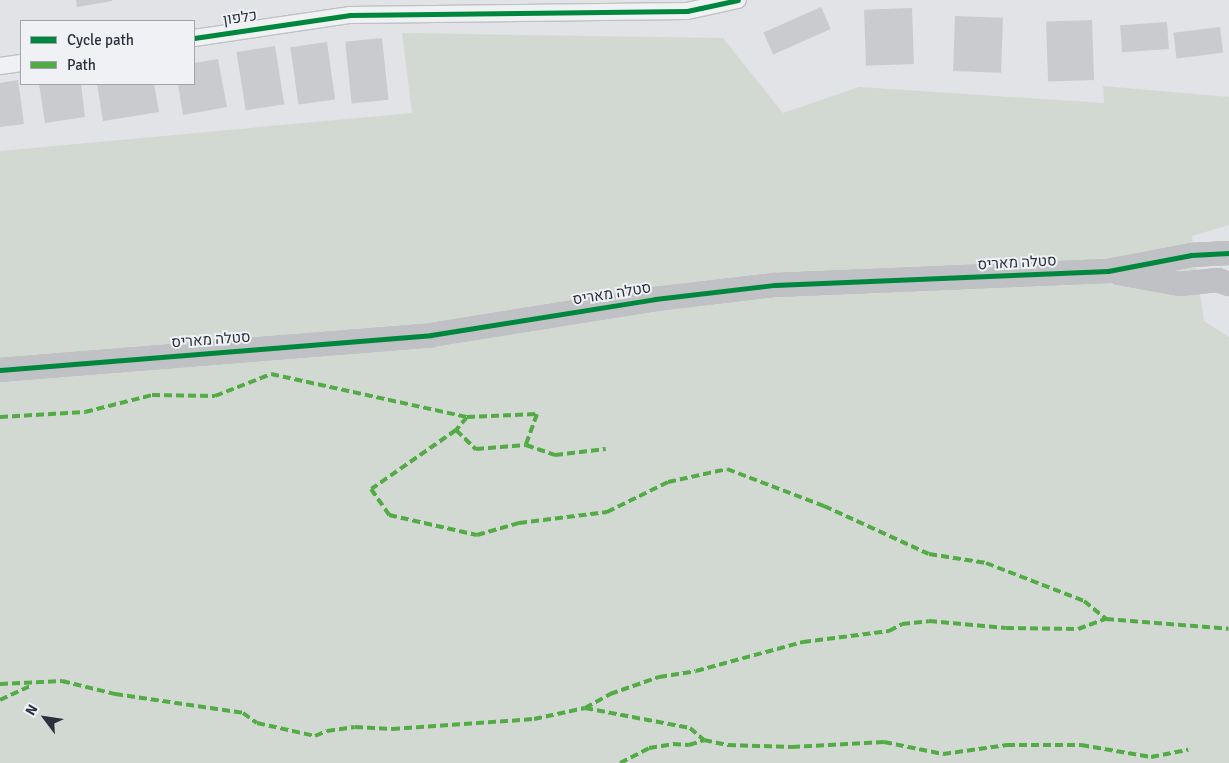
<!DOCTYPE html>
<html>
<head>
<meta charset="utf-8">
<style>
	body { margin:0 }
	#map { position:relative; width:1229px; height:763px; overflow:hidden; background:#e1e3e6; font-family:Signika,Heebo,sans-serif }
	div>[style] { position:absolute }
	[style*='--x'] { left:calc(var(--x)*1px); top:calc(var(--y)*1px); width:calc(var(--w)*1px); rotate:calc(var(--a)*1deg) }
	.green>* { inset:0; background:#d2d9d2 }
	.building>* { inset:0; background:#c9cbce; transform-origin:0 0 }
	.roads { filter:drop-shadow(1px 0 #c0c1c4) drop-shadow(-1px 0 #c0c1c4) drop-shadow(0 1px #c0c1c4) drop-shadow(0 -1px #c0c1c4) }
	.street>* { height:16px; margin:-8px; padding:0 8px; transform-origin:8px; border-radius:8px; background:#f0f1f3 }
	.secondary>* { height:22px; margin:-11px; padding:0 11px; transform-origin:11px; border-radius:11px; background:#bfc1c5 }
	.quiet>* { height:4px; margin-top:-2px; transform-origin:0; background:repeating-linear-gradient(90deg,#53ab46 0 8px,transparent 0 12px) }
	.cycleway>* { height:5px; margin:-2.5px; padding:0 2.5px; transform-origin:2.5px; border-radius:2.5px; background:#00873e }
	span { translate:-50% -50%; white-space:nowrap; text-align:center; line-height:1.15; -webkit-text-stroke:4px #eff1f5; paint-order:stroke }
	.street-label { font-size:15px; color:#2a303d }
	.legend { position:absolute; left:20px; top:20px; width:175px; height:65px; box-sizing:border-box; background:#eff1f5; border:1px solid #a0a4ab; margin:0; padding:6px 9px; list-style:none; font-size:15px; color:#2a303d }
	.legend li { display:flex; align-items:center; gap:10px; height:25px }
	.legend b { width:25px; border:1px solid #a0a4ab }
	.north { position:absolute; left:20px; top:693px; width:50px; height:50px; -webkit-text-stroke:4px #eff1f5; paint-order:stroke; rotate:301deg; font-size:14px; font-weight:700; line-height:20px; text-align:center; color:#2a303d }
	.north::after { content:''; display:block; margin:auto; width:18px; height:22px; background:#2a303d; clip-path:polygon(50% 0,100% 100%,50% 72%,0 100%) }
</style>
</head>
<body>
<div id="map">
	<div class="green">
		<div style="clip-path:polygon(402px 33px,723px 38px,783px 113px,859px 87px,1104px 103px,1103px 86px,1229px 97px,1229px 225px,1192px 236px,1204px 321px,1229px 337px,1229px 763px,0 763px,0 151px,412px 113px)"></div>
	</div>
	<div class="building">
		<div style="clip-path:polygon(76px 0,112px 0,112px 1px,77px 7px)"></div>
		<div style="left:821px;top:7px;width:24px;height:63px;rotate:66deg"></div>
		<div style="left:912px;top:8px;width:56px;height:48px;rotate:88deg"></div>
		<div style="left:955px;top:16px;width:48px;height:55px;rotate:2deg"></div>
		<div style="left:1092px;top:20px;width:60px;height:46px;rotate:88deg"></div>
		<div style="left:1167px;top:22px;width:27px;height:47px;rotate:86deg"></div>
		<div style="left:1220px;top:27px;width:26px;height:47px;rotate:83deg"></div>
		<div style="left:382px;top:38px;width:62px;height:37px;rotate:84deg"></div>
		<div style="left:327px;top:42px;width:58px;height:37px;rotate:82deg"></div>
		<div style="left:275px;top:46px;width:59px;height:39px;rotate:81deg"></div>
		<div style="clip-path:polygon(218px 59px,227px 107px,183px 115px,178px 84px,194px 84px,194px 63px)"></div>
		<div style="clip-path:polygon(18px 80px,24px 124px,0 127px,0 83px)"></div>
		<div style="clip-path:polygon(39px 84px,81px 84px,85px 117px,45px 123px)"></div>
		<div style="clip-path:polygon(97px 84px,154px 84px,159px 112px,103px 121px)"></div>
	</div>
	<div class="roads">
		<div class="street">
			<div style="--x:194;--y:38;--w:158;--a:-8.4"></div>
			<div style="--x:350;--y:15;--w:337;--a:-0.7"></div>
			<div style="--x:687;--y:11;--w:52;--a:-12.2"></div>
			<div style="--x:0;--y:66;--w:21;--a:-8"></div>
		</div>
		<div class="secondary">
			<div style="--x:1119;--y:273;--w:62;--a:10.2"></div>
			<div style="--x:1180;--y:284;--w:38;--a:-6"></div>
			<div style="--x:1218;--y:280;--w:12;--a:20"></div>
			<div style="--x:0;--y:370;--w:432;--a:-4.6"></div>
			<div style="--x:431;--y:335;--w:227;--a:-9.1"></div>
			<div style="--x:655;--y:299;--w:121;--a:-6.7"></div>
			<div style="--x:775;--y:285;--w:333;--a:-2.4"></div>
			<div style="--x:1108;--y:271;--w:85;--a:-10.9"></div>
			<div style="--x:1191;--y:255;--w:38;--a:-3"></div>
		</div>
	</div>
	<div class="quiet">
		<div style="--x:0;--y:417;--w:85;--a:-3.4"></div>
		<div style="--x:85;--y:412;--w:69;--a:-14.2"></div>
		<div style="--x:152;--y:395;--w:63;--a:0.9"></div>
		<div style="--x:215;--y:396;--w:60;--a:-21.4"></div>
		<div style="--x:271;--y:374;--w:201;--a:12.4"></div>
		<div style="--x:467;--y:417;--w:17;--a:130"></div>
		<div style="--x:456;--y:430;--w:103;--a:145.2"></div>
		<div style="--x:371;--y:489;--w:32;--a:55"></div>
		<div style="--x:389;--y:515;--w:90;--a:12.8"></div>
		<div style="--x:477;--y:535;--w:44;--a:-15.9"></div>
		<div style="--x:519;--y:523;--w:89;--a:-7.1"></div>
		<div style="--x:607;--y:512;--w:68;--a:-26.2"></div>
		<div style="--x:668;--y:482;--w:60;--a:-12.4"></div>
		<div style="--x:727;--y:469;--w:104;--a:20.9"></div>
		<div style="--x:824;--y:506;--w:115;--a:24.6"></div>
		<div style="--x:929;--y:554;--w:58;--a:9"></div>
		<div style="--x:986;--y:563;--w:105;--a:21.2"></div>
		<div style="--x:1084;--y:601;--w:28;--a:39"></div>
		<div style="--x:467;--y:417;--w:70;--a:-2.5"></div>
		<div style="--x:537;--y:414;--w:33;--a:110"></div>
		<div style="--x:526;--y:445;--w:31;--a:19"></div>
		<div style="--x:555;--y:455;--w:51;--a:-6.7"></div>
		<div style="--x:456;--y:430;--w:28;--a:44"></div>
		<div style="--x:476;--y:449;--w:50;--a:-4.6"></div>
		<div style="--x:0;--y:684;--w:62;--a:-2.8"></div>
		<div style="--x:62;--y:681;--w:55;--a:13.8"></div>
		<div style="--x:115;--y:694;--w:129;--a:8.4"></div>
		<div style="--x:243;--y:713;--w:17;--a:36"></div>
		<div style="--x:257;--y:723;--w:59;--a:12.6"></div>
		<div style="--x:315;--y:736;--w:13;--a:-23"></div>
		<div style="--x:327;--y:731;--w:28;--a:-8"></div>
		<div style="--x:355;--y:727;--w:37;--a:3"></div>
		<div style="--x:392;--y:729;--w:142;--a:-4"></div>
		<div style="--x:534;--y:719;--w:52;--a:-12.2"></div>
		<div style="--x:585;--y:708;--w:29;--a:-29"></div>
		<div style="--x:610;--y:694;--w:52;--a:-19.1"></div>
		<div style="--x:659;--y:677;--w:37;--a:-9"></div>
		<div style="--x:696;--y:671;--w:111;--a:-15.2"></div>
		<div style="--x:803;--y:642;--w:87;--a:-7.3"></div>
		<div style="--x:889;--y:631;--w:15;--a:-28"></div>
		<div style="--x:902;--y:624;--w:27;--a:-6"></div>
		<div style="--x:929;--y:621;--w:77;--a:5.2"></div>
		<div style="--x:1006;--y:628;--w:72;--a:0.8"></div>
		<div style="--x:1078;--y:629;--w:30;--a:-20"></div>
		<div style="--x:1106;--y:619;--w:123;--a:4.6"></div>
		<div style="--x:0;--y:700;--w:35;--a:-25"></div>
		<div style="--x:585;--y:708;--w:107;--a:10.8"></div>
		<div style="--x:690;--y:728;--w:18;--a:41"></div>
		<div style="--x:704;--y:740;--w:25;--a:12"></div>
		<div style="--x:728;--y:745;--w:64;--a:1.8"></div>
		<div style="--x:792;--y:747;--w:92;--a:-3.1"></div>
		<div style="--x:884;--y:742;--w:60;--a:11.5"></div>
		<div style="--x:943;--y:754;--w:65;--a:-8"></div>
		<div style="--x:1007;--y:745;--w:74;--a:0"></div>
		<div style="--x:1081;--y:745;--w:71;--a:9.7"></div>
		<div style="--x:1151;--y:757;--w:38;--a:-11"></div>
		<div style="--x:620;--y:763;--w:33;--a:-27"></div>
		<div style="--x:649;--y:748;--w:24;--a:-9"></div>
		<div style="--x:673;--y:744;--w:16;--a:4"></div>
		<div style="--x:689;--y:745;--w:16;--a:-18"></div>
	</div>
	<div class="cycleway">
		<div style="--x:194;--y:38;--w:158;--a:-8.4"></div>
		<div style="--x:350;--y:15;--w:337;--a:-0.7"></div>
		<div style="--x:687;--y:11;--w:52;--a:-12.2"></div>
		<div style="--x:0;--y:370;--w:432;--a:-4.6"></div>
		<div style="--x:431;--y:335;--w:227;--a:-9.1"></div>
		<div style="--x:655;--y:299;--w:121;--a:-6.7"></div>
		<div style="--x:775;--y:285;--w:333;--a:-2.4"></div>
		<div style="--x:1108;--y:271;--w:85;--a:-10.9"></div>
		<div style="--x:1191;--y:255;--w:38;--a:-3"></div>
	</div>
	<div class="street-label">
		<span style="left:240px;top:18px;rotate:-8deg">כלפון</span>
		<span style="left:1017px;top:263px;rotate:-3deg">סטלה מאריס</span>
		<span style="left:612px;top:294px;rotate:-9deg">סטלה מאריס</span>
		<span style="left:211px;top:340px;rotate:-4deg">סטלה מאריס</span>
	</div>
	<ul class="legend">
	<li><b style="height:6px;background:#00873e"></b>Cycle path</li>
	<li><b style="height:6px;background:#53ab46"></b>Path</li>
	</ul>
	<div class="north">N</div>
</div>
</body>
</html>
